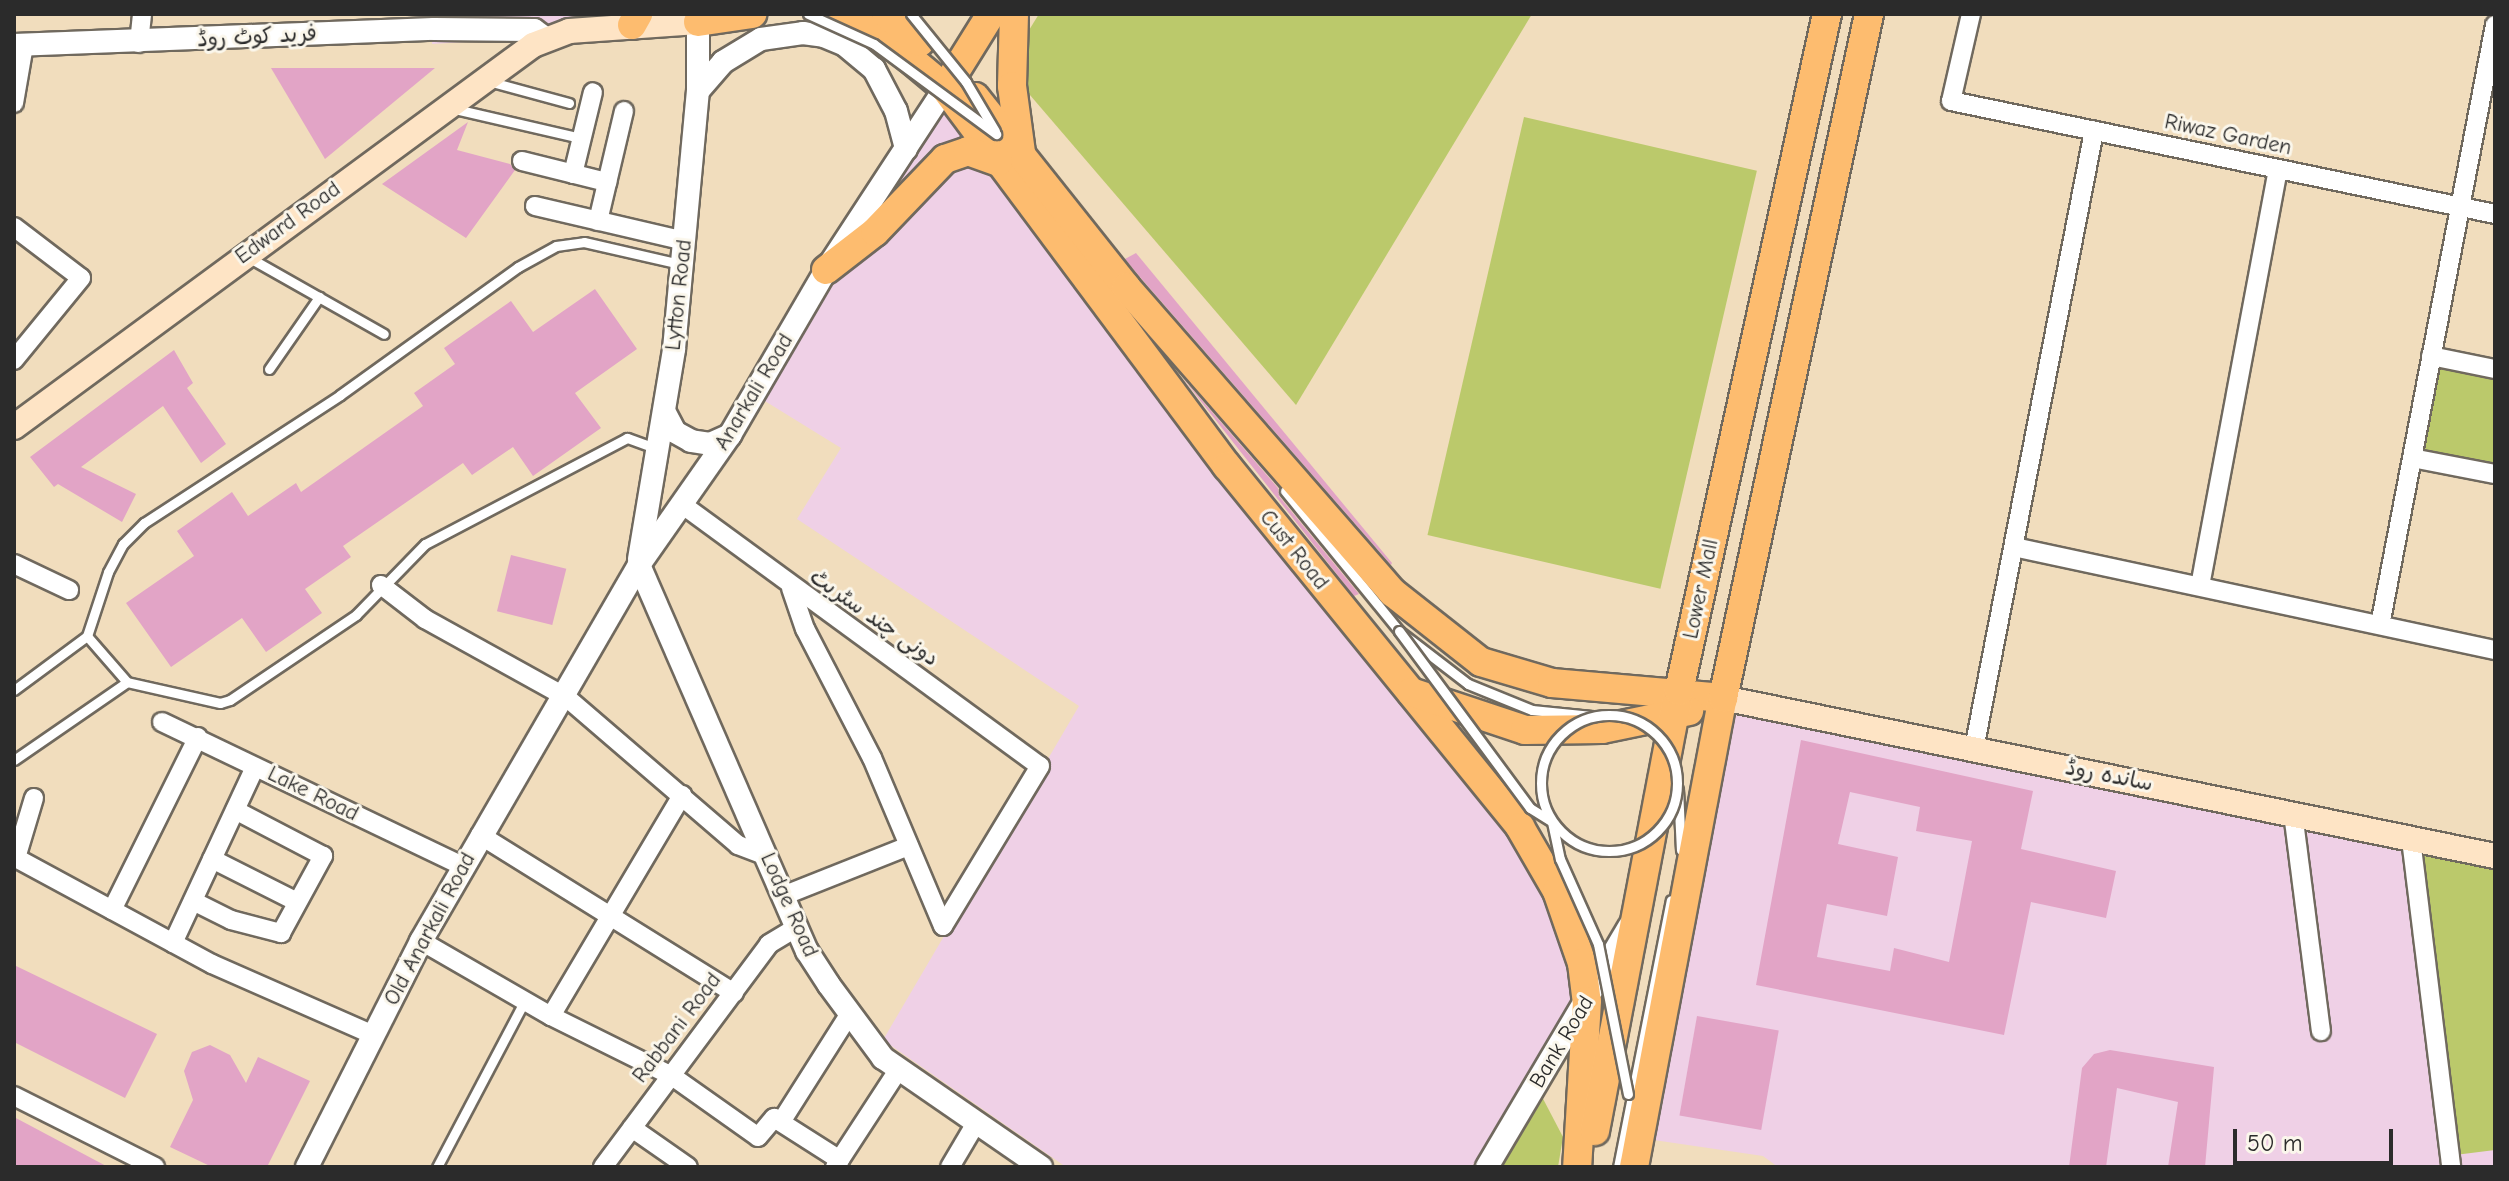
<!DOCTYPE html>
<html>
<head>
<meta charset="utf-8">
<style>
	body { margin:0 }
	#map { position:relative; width:2509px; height:1181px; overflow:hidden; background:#f1ddbd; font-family:"Comic Neue","Playpen Sans Arabic",sans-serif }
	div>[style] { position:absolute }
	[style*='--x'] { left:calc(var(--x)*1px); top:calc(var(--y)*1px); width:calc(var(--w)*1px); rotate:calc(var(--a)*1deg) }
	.built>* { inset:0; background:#efd0e6 }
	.green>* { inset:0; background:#bbc96b; transform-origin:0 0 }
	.building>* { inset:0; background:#e2a4c6; transform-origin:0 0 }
	.roads { filter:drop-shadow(2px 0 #70695e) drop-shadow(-2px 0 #70695e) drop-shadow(0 2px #70695e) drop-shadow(0 -2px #70695e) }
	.service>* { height:9px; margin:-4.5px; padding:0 4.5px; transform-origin:4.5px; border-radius:4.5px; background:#fff }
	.minor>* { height:18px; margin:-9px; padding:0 9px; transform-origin:9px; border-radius:9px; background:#fff }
	.tertiary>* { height:22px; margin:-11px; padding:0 11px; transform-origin:11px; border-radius:11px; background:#fff }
	.secondary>* { height:24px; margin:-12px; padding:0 12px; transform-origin:12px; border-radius:12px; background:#fee4c5 }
	.primary>* { height:28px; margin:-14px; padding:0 14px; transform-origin:14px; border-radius:14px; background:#fdbc6f }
	.bridges { filter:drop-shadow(2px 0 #70695e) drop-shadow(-2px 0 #70695e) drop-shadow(0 2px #70695e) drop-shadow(0 -2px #70695e) }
	.service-bridge>* { height:9px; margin:-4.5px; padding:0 4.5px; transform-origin:4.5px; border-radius:4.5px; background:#fff }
	.service-bridge>.ring { margin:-4.5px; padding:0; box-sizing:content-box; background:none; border:9px solid #fff; border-radius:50% }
	span { translate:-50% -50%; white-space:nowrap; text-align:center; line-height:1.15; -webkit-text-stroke:6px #fbf7ec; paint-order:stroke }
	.street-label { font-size:22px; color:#2b2b2b }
	.frame { position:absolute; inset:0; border:16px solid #2b2b2b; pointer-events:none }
	.scale { position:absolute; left:2233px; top:1129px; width:160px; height:36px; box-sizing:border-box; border:4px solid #2b2b2b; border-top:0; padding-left:10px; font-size:24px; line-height:28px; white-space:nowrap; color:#2b2b2b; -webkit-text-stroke:6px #fbf7ec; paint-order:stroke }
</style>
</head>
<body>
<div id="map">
	<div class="built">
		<div style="clip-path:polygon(436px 14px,694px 14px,693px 29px,432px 44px)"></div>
		<div style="clip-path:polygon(945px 88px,1520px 827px,1581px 997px,1472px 1167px,1066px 1167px,883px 1040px,1079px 706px,797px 519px,841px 448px,760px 398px)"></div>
		<div style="clip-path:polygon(1723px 698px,2495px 855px,2495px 1167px,1778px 1167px,1763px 1156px,1640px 1138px)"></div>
	</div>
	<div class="green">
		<div style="clip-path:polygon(1039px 14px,1532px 14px,1296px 405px,1006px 67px)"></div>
		<div style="left:1524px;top:117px;width:239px;height:429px;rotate:13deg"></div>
		<div style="clip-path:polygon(2431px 356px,2495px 369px,2495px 474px,2412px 458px)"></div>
		<div style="clip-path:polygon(2416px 840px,2495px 856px,2495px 1150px,2455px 1155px)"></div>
		<div style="clip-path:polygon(1540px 1093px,1563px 1137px,1558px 1167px,1501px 1167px)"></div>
	</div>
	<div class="building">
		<div style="clip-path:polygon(271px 68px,435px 68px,325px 159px)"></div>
		<div style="clip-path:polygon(468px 122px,457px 150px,510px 164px,515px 170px,466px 238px,382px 184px)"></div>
		<div style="clip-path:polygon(1136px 253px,1392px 563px,1391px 565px,1139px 276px,1125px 259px)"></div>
		<div style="clip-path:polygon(595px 289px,637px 349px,575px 393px,601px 428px,533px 476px,513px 447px,472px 475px,463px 463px,343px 546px,351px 557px,305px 589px,322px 613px,266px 652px,242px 618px,171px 667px,126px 603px,194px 556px,177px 531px,232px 492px,248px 516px,296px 483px,301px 492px,423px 406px,414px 393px,455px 364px,444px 348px,511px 301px,533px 332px)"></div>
		<div style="clip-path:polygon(174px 350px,193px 383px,187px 388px,226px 444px,201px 463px,163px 406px,81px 467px,136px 494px,122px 522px,58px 484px,54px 487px,30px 457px)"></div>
		<div style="clip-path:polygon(1181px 376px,1278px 488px,1279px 496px,1359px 594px,1354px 596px)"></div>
		<div style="left:511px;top:555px;width:57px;height:58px;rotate:14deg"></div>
		<div style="clip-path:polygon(evenodd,1801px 740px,2033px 791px,2021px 849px,2116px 871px,2106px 918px,2031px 902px,2004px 1035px,1756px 985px,1801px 740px,1850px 792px,1920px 807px,1916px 831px,1972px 841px,1949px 962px,1894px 948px,1890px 971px,1817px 957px,1827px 904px,1887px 916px,1898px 857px,1838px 844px,1850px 792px)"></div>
		<div style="clip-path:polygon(14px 965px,157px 1034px,125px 1098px,14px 1042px)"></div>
		<div style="left:1697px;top:1016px;width:83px;height:101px;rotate:10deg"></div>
		<div style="clip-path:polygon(210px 1045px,230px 1055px,246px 1083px,258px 1057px,310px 1081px,267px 1167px,212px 1167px,170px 1147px,193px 1100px,184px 1071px,192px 1052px)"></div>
		<div style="clip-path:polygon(2110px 1050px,2214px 1067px,2205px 1167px,2168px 1167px,2178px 1102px,2117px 1088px,2106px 1167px,2069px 1167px,2082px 1068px,2094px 1054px)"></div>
		<div style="clip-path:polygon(14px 1117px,108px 1167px,14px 1167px)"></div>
	</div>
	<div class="roads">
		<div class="service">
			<div style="--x:488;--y:81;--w:84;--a:15.2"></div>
			<div style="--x:455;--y:109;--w:120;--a:13"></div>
			<div style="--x:248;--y:257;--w:156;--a:29.5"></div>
			<div style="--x:269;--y:369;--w:88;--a:-55.2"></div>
			<div style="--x:655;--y:448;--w:30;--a:-160"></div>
			<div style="--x:627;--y:438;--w:228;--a:152.3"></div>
			<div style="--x:425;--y:544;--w:99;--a:134.2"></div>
			<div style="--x:356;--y:615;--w:152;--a:146"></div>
			<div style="--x:230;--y:700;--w:10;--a:163"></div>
			<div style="--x:220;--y:703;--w:95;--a:-167.3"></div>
			<div style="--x:127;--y:682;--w:61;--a:-131"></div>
			<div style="--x:87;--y:636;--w:67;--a:-71.8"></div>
			<div style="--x:108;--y:572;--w:32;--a:-62"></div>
			<div style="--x:123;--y:544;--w:30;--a:-45"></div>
			<div style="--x:144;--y:523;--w:234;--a:-33.1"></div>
			<div style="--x:340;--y:395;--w:219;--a:-35.7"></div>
			<div style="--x:518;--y:267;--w:43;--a:-28.9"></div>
			<div style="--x:556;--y:246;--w:28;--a:-8"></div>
			<div style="--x:584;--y:242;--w:98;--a:12.9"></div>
			<div style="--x:1285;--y:491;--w:181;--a:50.8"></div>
			<div style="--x:1399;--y:631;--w:87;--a:37.5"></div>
			<div style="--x:1468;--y:684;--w:69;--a:22.1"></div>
			<div style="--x:1532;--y:710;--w:60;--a:5.7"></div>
			<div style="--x:14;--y:690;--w:91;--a:-36.5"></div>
			<div style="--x:14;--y:760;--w:137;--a:-34.6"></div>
			<div style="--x:1678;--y:789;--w:61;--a:87.2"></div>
			<div style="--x:437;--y:1167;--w:189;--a:-62.2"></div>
			<div style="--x:1618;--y:1167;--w:272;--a:-78.8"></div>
		</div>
		<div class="minor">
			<div style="--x:1971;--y:14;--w:89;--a:102.9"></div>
			<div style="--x:1951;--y:101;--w:556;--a:11.73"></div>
			<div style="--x:139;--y:43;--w:29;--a:-84"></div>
			<div style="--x:14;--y:103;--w:59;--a:-80.2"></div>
			<div style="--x:522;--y:161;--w:88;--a:13.9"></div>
			<div style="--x:573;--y:174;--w:84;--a:-76.3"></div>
			<div style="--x:535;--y:206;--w:154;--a:13.1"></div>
			<div style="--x:598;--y:221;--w:113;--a:-76.7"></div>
			<div style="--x:14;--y:227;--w:84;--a:37.3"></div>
			<div style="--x:81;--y:278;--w:106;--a:129.3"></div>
			<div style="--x:2431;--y:356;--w:65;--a:11.5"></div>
			<div style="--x:2412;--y:458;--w:85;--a:10.9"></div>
			<div style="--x:683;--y:505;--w:442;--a:36.2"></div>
			<div style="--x:1040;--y:766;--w:187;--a:121.2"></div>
			<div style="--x:943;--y:926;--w:182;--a:-112.9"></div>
			<div style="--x:872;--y:758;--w:145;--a:-117.4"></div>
			<div style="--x:805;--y:629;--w:43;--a:-108.9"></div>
			<div style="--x:2014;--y:547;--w:492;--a:12.1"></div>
			<div style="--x:14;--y:564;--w:61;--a:25.3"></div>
			<div style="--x:381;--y:585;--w:56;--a:37.7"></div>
			<div style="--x:425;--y:619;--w:161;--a:29"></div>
			<div style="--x:566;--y:697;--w:227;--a:40.7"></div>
			<div style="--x:738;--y:845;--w:31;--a:21"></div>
			<div style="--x:2200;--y:586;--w:423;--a:-79.4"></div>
			<div style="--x:2380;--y:625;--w:611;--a:-79.15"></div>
			<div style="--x:162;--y:722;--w:335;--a:25.6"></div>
			<div style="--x:1974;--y:749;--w:630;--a:-79.01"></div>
			<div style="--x:34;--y:798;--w:63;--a:106.7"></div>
			<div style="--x:16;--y:858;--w:223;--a:28.4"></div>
			<div style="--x:212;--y:964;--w:177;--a:23.7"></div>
			<div style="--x:2293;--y:813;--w:220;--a:82.7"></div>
			<div style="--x:480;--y:835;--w:299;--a:31.9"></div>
			<div style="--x:2411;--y:839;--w:330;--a:83"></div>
			<div style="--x:212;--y:859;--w:95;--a:26.8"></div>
			<div style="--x:785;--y:895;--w:133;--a:-21.6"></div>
			<div style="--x:193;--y:901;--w:42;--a:26.6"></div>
			<div style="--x:231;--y:920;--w:52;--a:14.6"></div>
			<div style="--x:281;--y:933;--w:88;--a:-61.4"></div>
			<div style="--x:323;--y:856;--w:99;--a:-152.4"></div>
			<div style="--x:112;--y:910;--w:193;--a:-63.6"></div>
			<div style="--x:421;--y:941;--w:150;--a:30"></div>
			<div style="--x:551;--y:1016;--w:135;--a:26.4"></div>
			<div style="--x:672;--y:1076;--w:105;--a:35.3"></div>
			<div style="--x:758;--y:1137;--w:25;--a:-50"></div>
			<div style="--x:774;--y:1118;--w:78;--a:32.5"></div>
			<div style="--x:173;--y:943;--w:194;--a:-65"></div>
			<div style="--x:551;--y:1016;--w:257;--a:-59.3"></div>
			<div style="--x:14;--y:1096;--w:158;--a:26.7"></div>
			<div style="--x:781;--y:1122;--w:127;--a:-57.6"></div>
			<div style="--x:632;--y:1128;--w:68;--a:34.9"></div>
			<div style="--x:603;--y:1167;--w:278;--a:-53.3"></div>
			<div style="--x:769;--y:944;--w:33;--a:-31"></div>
			<div style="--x:835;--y:1167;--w:117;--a:-56.9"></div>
			<div style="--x:950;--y:1167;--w:51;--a:-59.4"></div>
		</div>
		<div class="tertiary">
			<div style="--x:14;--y:45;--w:420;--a:-2.2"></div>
			<div style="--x:434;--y:29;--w:100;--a:0.6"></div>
			<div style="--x:534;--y:30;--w:14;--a:36"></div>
			<div style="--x:698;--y:91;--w:38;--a:-49"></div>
			<div style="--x:723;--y:62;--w:44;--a:-31.2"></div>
			<div style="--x:761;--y:39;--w:42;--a:-8.1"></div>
			<div style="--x:803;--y:33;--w:21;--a:8"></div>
			<div style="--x:824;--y:36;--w:23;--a:23"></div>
			<div style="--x:845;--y:45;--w:38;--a:40"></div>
			<div style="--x:874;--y:69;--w:47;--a:62.4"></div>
			<div style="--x:896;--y:111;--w:39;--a:75"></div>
			<div style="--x:665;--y:413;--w:21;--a:62"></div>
			<div style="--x:675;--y:432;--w:18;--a:29"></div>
			<div style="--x:691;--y:441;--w:19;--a:9"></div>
			<div style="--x:710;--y:444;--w:22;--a:-24"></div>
			<div style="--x:639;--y:559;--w:213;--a:-80.5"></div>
			<div style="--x:674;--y:349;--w:259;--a:-84.7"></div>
			<div style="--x:698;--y:91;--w:77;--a:-90"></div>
			<div style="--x:639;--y:565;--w:421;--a:66.5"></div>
			<div style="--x:807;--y:951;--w:40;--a:57.1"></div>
			<div style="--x:829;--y:985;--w:91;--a:53.5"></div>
			<div style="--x:883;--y:1058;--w:192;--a:34.6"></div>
			<div style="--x:307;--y:1167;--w:253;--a:-63.2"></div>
			<div style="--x:421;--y:941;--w:435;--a:-59.9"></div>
			<div style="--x:639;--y:565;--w:159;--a:-55"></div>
			<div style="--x:730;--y:435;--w:191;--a:-59.8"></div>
			<div style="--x:826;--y:270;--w:217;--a:-56.8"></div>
			<div style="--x:1487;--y:1167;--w:279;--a:-59.4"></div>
		</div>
		<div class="secondary">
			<div style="--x:14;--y:427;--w:644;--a:-36.35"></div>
			<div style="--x:533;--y:45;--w:39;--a:-21"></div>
			<div style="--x:569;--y:31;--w:129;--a:-4"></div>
			<div style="--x:1723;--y:698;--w:788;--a:11.57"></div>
		</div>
		<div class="primary">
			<div style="--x:835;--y:14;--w:54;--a:25.1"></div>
			<div style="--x:884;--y:37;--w:80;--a:39.9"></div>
			<div style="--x:945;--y:88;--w:472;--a:53.3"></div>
			<div style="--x:1227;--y:466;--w:465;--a:50.9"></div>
			<div style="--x:1520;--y:827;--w:74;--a:60"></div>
			<div style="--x:1557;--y:891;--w:76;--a:70.9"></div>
			<div style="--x:1582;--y:963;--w:38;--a:83"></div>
			<div style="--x:1587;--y:1001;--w:166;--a:93.4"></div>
			<div style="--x:886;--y:14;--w:44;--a:39.5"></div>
			<div style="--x:1014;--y:14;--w:72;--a:91.6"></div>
			<div style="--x:1012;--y:86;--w:68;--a:82.3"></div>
			<div style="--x:698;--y:22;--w:55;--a:-8.4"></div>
			<div style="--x:632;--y:25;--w:13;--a:-61"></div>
			<div style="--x:945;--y:88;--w:87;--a:-58.1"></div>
			<div style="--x:975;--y:97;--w:243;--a:51.5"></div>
			<div style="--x:1126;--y:287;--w:405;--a:48.9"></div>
			<div style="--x:1392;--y:592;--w:113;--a:38.2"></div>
			<div style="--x:1481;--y:662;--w:74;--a:16.5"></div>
			<div style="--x:1552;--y:683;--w:172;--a:5"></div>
			<div style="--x:826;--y:270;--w:62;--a:-37.8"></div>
			<div style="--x:875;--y:232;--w:101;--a:-46.2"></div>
			<div style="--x:945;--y:159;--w:24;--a:-19"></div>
			<div style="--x:968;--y:151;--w:32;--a:20"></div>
			<div style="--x:1411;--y:692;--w:120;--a:18.4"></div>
			<div style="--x:1525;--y:730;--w:77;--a:-0.7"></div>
			<div style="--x:1602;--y:729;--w:89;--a:-11.7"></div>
			<div style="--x:1595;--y:1131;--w:448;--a:-79.2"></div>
			<div style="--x:1679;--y:691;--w:693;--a:-77.67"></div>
			<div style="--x:1634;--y:1167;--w:477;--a:-79.3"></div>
			<div style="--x:1723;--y:698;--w:699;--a:-77.95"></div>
		</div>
	</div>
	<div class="bridges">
		<div class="service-bridge">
			<div style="--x:808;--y:14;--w:72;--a:24.4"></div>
			<div style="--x:874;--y:44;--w:152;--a:36.4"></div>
			<div style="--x:911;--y:14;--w:87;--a:51"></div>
			<div style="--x:966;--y:82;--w:57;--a:59.4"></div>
			<div style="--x:1399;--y:631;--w:220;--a:53.5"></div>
			<div style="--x:1530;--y:808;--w:26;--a:32"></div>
			<div style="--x:1552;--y:822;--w:38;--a:78"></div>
			<div style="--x:1560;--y:859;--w:93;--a:65.9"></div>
			<div style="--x:1598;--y:944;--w:153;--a:78.7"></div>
			<div class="ring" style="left:1541px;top:715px;width:127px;height:127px"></div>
		</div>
	</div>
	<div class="street-label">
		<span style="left:257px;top:37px;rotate:-3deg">فرید کوٹ روڈ</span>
		<span style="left:2228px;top:135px;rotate:12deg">Riwaz Garden</span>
		<span style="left:288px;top:223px;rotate:-36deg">Edward Road</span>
		<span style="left:679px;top:295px;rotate:-84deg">Lytton Road</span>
		<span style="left:754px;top:392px;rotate:-59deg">Anarkali Road</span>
		<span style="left:1294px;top:550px;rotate:51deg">Cust Road</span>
		<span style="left:1701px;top:589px;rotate:-78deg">Lower Mall</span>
		<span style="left:874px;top:618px;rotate:35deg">دونی چند سٹریٹ</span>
		<span style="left:2109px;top:776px;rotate:11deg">ساندہ روڈ</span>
		<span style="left:313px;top:794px;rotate:26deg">Lake Road</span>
		<span style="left:789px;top:905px;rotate:66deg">Lodge Road</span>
		<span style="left:430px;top:929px;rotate:-62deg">Old Anarkali Road</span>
		<span style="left:677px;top:1028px;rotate:-53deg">Rabbani Road</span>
		<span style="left:1562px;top:1042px;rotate:-59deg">Bank Road</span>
	</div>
	<div class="frame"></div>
	<div class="scale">50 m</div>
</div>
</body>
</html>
